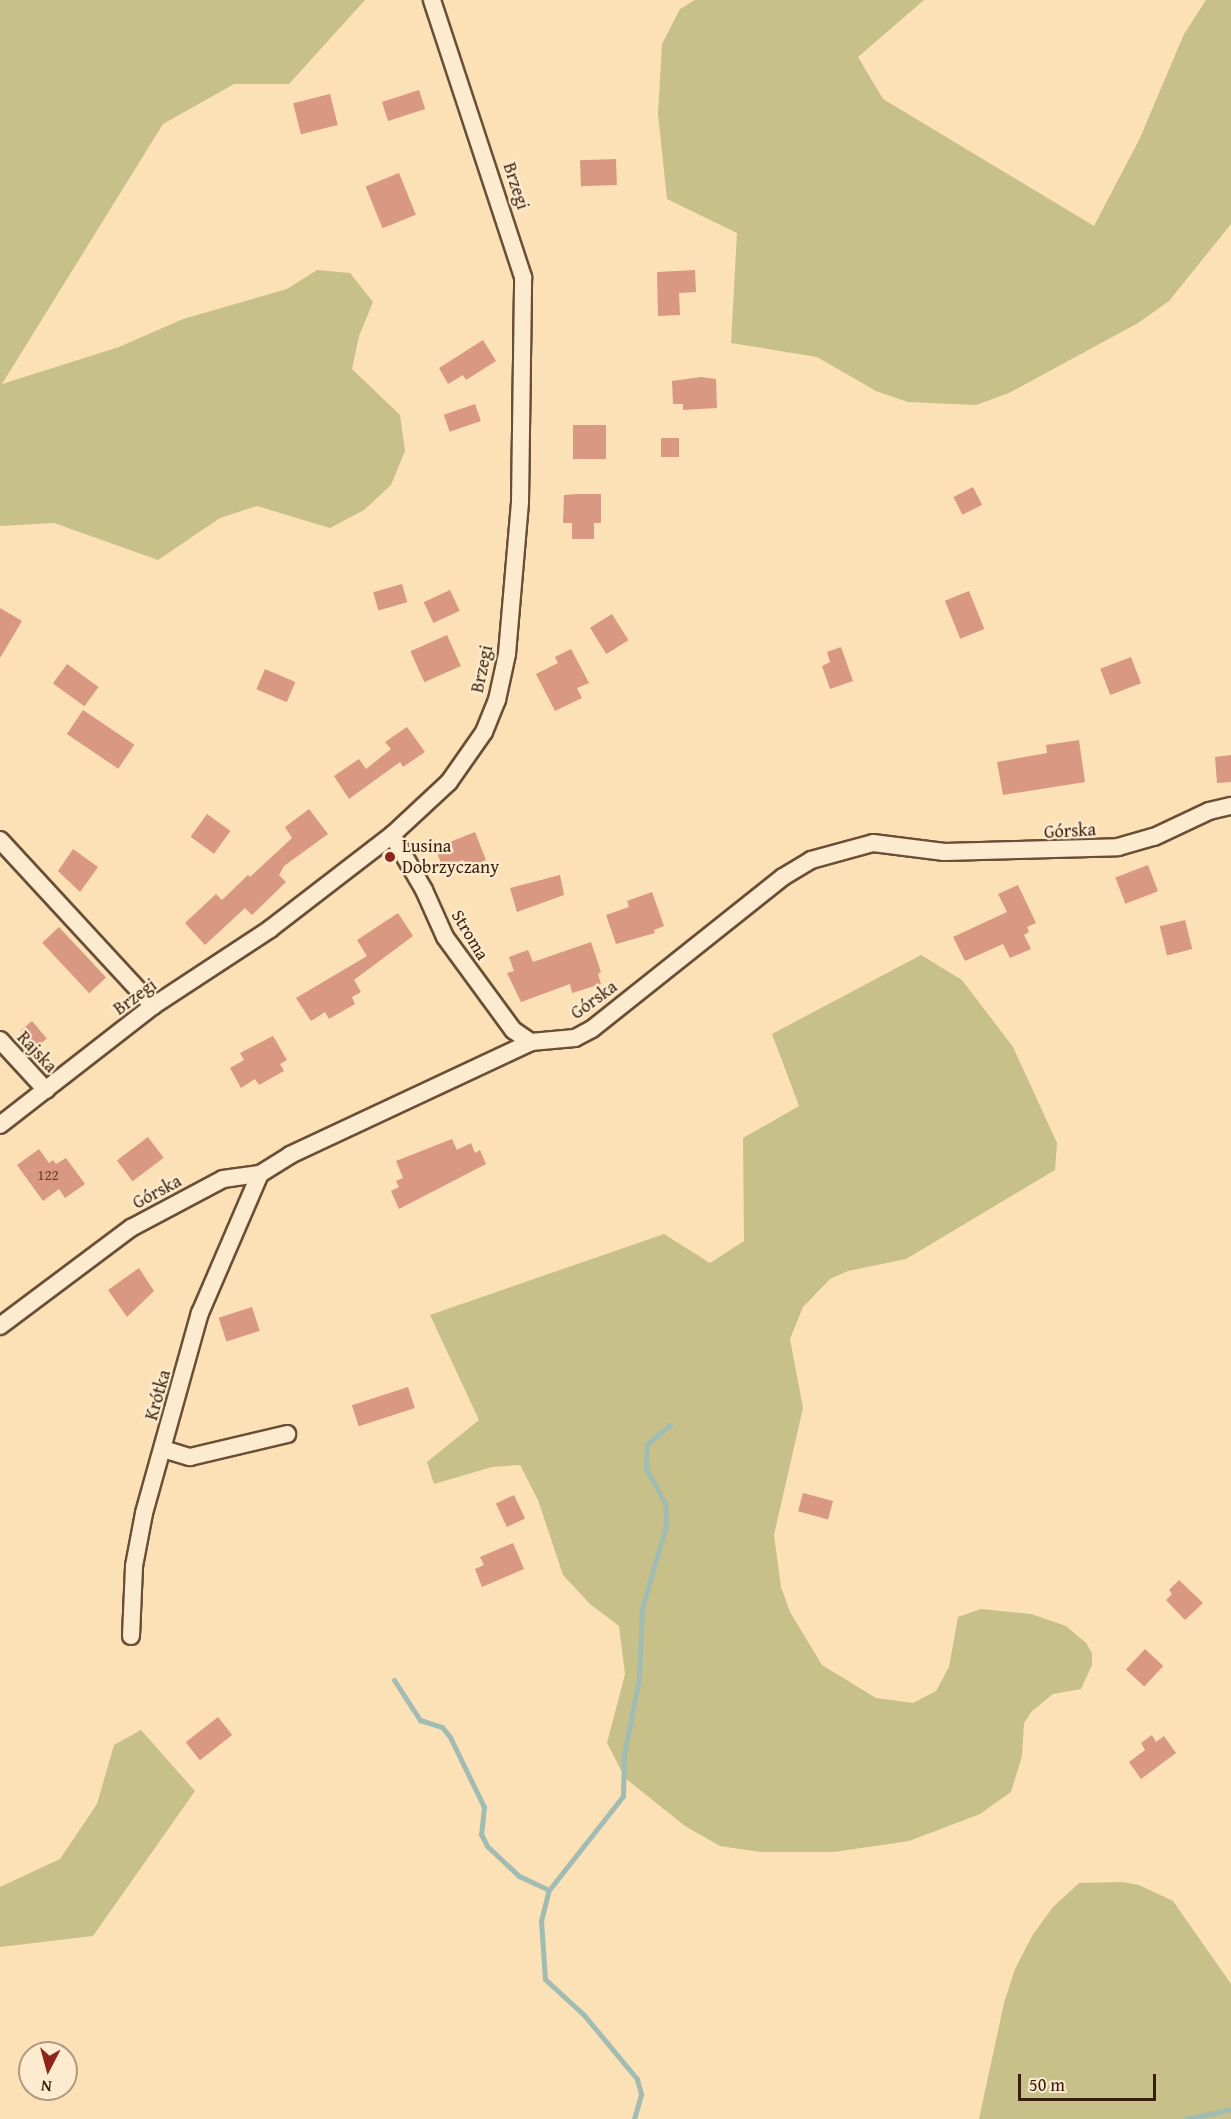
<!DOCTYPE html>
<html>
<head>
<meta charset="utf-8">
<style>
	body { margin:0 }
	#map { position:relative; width:1231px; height:2119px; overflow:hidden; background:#fce0b6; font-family:"Gentium Book Plus",serif }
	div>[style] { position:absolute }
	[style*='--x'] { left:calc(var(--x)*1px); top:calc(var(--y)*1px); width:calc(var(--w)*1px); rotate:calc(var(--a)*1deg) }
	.green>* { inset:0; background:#c7c088 }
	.stream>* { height:5px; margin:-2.5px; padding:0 2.5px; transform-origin:2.5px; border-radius:2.5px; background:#a0bcb3 }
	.building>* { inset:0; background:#d99882; transform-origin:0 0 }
	.roads { filter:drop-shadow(2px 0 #6a4e36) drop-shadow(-2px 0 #6a4e36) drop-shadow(0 2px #6a4e36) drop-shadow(0 -2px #6a4e36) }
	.minor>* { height:16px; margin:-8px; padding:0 8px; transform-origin:8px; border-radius:8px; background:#fdebd0 }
	.dots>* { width:16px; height:16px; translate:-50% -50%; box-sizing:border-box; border:3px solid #fdebd0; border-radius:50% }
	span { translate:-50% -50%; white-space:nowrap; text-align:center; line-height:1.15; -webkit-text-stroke:4.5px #fdebd0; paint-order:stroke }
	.number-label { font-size:15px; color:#623c29 }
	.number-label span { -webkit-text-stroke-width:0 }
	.street-label { font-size:18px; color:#3a1e0b }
	.poi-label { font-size:18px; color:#3a1e0b }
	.left { translate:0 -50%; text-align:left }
	.north { position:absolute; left:18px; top:2041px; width:60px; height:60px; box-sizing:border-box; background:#fdebd0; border:2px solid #af9981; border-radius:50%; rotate:186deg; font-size:16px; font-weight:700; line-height:24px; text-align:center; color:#3a1e0b }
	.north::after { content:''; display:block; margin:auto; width:21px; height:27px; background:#8f2418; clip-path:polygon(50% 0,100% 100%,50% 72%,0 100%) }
	.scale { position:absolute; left:1018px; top:2074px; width:138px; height:27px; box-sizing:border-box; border:3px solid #3a1e0b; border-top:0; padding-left:8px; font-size:18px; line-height:21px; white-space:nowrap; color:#3a1e0b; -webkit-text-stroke:4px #fdebd0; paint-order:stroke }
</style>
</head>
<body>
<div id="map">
	<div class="green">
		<div style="clip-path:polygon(0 0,365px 0,289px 84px,234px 84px,163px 124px,2px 384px,119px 347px,183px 319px,287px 289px,317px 270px,350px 273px,373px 302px,359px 336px,352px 369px,400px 415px,405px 451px,391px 485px,364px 510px,330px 528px,257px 506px,220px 518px,158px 560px,54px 523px,0 526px)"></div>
		<div style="clip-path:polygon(695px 0,924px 0,858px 57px,883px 99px,1094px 226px,1140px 138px,1184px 34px,1206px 0,1231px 0,1231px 224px,1169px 301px,1138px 323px,1009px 393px,976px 405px,908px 402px,876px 391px,817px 357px,731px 343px,737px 233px,667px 199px,658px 114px,662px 44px,680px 9px)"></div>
		<div style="clip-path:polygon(921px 955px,962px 980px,1013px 1047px,1057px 1143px,1055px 1170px,906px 1259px,848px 1271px,830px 1279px,803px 1307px,790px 1339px,803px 1408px,774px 1535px,781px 1587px,790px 1612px,822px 1665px,876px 1698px,913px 1703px,936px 1691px,949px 1667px,958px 1617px,981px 1609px,1031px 1614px,1066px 1626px,1086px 1643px,1092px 1653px,1092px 1665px,1081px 1689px,1053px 1694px,1032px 1711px,1024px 1723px,1022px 1756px,1011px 1792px,980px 1814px,909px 1841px,834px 1852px,760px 1852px,720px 1846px,685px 1826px,625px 1778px,607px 1743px,625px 1674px,619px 1626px,590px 1604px,563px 1575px,538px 1500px,520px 1465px,492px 1467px,434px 1484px,427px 1462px,479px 1420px,430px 1315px,664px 1234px,710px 1263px,744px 1241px,743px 1138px,799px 1106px,772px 1034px)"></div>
		<div style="clip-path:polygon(141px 1730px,195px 1791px,93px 1936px,0 1947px,0 1887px,60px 1859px,97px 1804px,114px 1745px)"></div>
		<div style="clip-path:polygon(1122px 1882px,1139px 1885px,1173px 1901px,1231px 1984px,1231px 2119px,979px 2119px,1004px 2003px,1015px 1969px,1032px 1936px,1053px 1907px,1079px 1883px)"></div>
	</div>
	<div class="stream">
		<div style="--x:394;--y:1680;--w:48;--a:57"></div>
		<div style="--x:420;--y:1720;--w:23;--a:18"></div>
		<div style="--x:442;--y:1727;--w:13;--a:51"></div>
		<div style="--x:450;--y:1737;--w:78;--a:64.1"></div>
		<div style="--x:484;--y:1807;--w:27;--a:96"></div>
		<div style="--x:481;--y:1834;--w:13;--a:63"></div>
		<div style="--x:487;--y:1846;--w:44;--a:43.2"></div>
		<div style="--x:519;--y:1876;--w:33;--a:25"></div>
		<div style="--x:634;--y:2119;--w:26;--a:-74"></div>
		<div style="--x:641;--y:2094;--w:16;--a:-105"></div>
		<div style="--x:637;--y:2079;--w:83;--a:-129.6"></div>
		<div style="--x:584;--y:2015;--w:53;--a:-137.3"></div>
		<div style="--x:545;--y:1979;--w:58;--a:-93.9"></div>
		<div style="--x:541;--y:1921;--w:32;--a:-76"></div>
		<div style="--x:549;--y:1890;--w:120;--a:-51.8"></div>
		<div style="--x:623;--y:1796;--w:41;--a:-88.6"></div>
		<div style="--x:624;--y:1755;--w:78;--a:-79"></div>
		<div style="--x:639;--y:1678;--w:70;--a:-87.5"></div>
		<div style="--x:642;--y:1608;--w:85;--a:-73.7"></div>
		<div style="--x:666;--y:1526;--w:23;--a:-92"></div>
		<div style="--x:665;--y:1503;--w:39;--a:-119"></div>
		<div style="--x:646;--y:1469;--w:25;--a:-88"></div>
		<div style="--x:647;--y:1444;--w:30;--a:-40"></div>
		<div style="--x:1186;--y:2119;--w:46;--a:-12.5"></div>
	</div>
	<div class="building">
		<div style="left:419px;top:90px;width:20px;height:39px;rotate:72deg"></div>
		<div style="left:330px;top:94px;width:32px;height:38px;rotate:76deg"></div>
		<div style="left:616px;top:159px;width:26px;height:36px;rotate:88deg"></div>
		<div style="left:399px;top:173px;width:45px;height:36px;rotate:68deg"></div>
		<div style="clip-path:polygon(695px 270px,696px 292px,679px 293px,680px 315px,658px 316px,657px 272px)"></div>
		<div style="clip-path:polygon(483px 340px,496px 361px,466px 380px,463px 375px,448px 384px,439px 368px)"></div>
		<div style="clip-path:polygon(701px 377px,716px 379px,717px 408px,683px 410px,683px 404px,673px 404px,672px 381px)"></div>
		<div style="left:475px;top:404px;width:18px;height:33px;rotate:71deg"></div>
		<div style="left:573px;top:425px;width:33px;height:34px"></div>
		<div style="left:661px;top:438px;width:18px;height:19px"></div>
		<div style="left:973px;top:487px;width:20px;height:22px;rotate:63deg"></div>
		<div style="clip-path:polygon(577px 494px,601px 494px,601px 523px,594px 523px,594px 539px,572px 539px,572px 523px,563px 523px,564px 495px)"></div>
		<div style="left:402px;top:584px;width:19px;height:30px;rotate:74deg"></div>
		<div style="left:450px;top:590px;width:23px;height:29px;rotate:65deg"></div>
		<div style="left:969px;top:591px;width:41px;height:26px;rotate:68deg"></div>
		<div style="clip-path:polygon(0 608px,22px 621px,0 658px)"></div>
		<div style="left:612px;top:614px;width:31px;height:26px;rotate:58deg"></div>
		<div style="left:447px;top:635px;width:34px;height:40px;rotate:66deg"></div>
		<div style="clip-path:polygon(841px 647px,853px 681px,830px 689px,822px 666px,830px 662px,827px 652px)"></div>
		<div style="clip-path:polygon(571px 649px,589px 683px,577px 688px,582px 698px,555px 711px,536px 674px,558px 663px,555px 657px)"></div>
		<div style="left:1131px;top:657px;width:28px;height:33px;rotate:69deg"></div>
		<div style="left:67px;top:664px;width:39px;height:24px;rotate:36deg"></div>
		<div style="left:265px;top:669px;width:33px;height:22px;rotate:23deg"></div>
		<div style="left:83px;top:710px;width:62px;height:29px;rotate:34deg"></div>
		<div style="clip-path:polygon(407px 727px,425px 752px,403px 767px,400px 762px,349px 799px,334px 776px,359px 759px,366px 769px,391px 749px,385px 742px)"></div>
		<div style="clip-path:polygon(1079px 740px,1085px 782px,1003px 795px,997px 762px,1047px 753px,1046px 745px)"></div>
		<div style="clip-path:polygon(1231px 755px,1231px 782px,1217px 783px,1215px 757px)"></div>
		<div style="clip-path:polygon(309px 809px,328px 834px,284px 866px,279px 875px,286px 882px,252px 915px,245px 908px,205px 945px,185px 923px,216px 894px,222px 900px,248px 875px,250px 877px,292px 838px,285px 827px)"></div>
		<div style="left:207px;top:814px;width:29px;height:28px;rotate:36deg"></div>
		<div style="clip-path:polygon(475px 832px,486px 860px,467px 868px,463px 860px,443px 868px,435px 848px)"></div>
		<div style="clip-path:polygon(73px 849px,98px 867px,80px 892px,58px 871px)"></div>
		<div style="left:1148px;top:865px;width:28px;height:35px;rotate:69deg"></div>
		<div style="clip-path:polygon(560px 875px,564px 895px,517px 912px,510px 888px)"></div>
		<div style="clip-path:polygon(1018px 885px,1036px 923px,1027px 927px,1029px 932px,1024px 935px,1031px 949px,1010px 958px,1003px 944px,965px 961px,953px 937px,1007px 912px,998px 894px)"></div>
		<div style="clip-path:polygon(652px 892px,664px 926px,654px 930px,655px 933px,616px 944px,606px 915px,629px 907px,627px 901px)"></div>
		<div style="clip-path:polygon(398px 913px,413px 936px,354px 980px,361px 992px,352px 997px,355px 1004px,329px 1019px,325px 1012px,311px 1021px,296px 998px,367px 956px,357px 940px)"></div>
		<div style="left:1185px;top:920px;width:30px;height:26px;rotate:76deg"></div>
		<div style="left:59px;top:927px;width:69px;height:23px;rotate:47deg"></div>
		<div style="clip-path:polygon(591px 942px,601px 972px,598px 974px,601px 984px,572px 993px,570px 984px,521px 1002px,507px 973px,514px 971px,509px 957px,528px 950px,533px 962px)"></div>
		<div style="left:32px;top:1021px;width:23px;height:15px;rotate:50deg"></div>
		<div style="clip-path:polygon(273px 1036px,287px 1060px,280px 1064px,284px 1071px,259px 1085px,255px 1079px,241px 1088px,230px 1068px,244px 1060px,240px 1053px)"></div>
		<div style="left:148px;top:1137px;width:26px;height:39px;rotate:53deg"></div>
		<div style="clip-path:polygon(452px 1139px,457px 1150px,471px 1143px,475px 1153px,480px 1150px,486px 1164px,399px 1209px,391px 1191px,399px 1187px,396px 1181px,403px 1178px,396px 1161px)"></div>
		<div style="clip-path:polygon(39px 1149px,49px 1163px,53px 1160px,56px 1164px,66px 1158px,85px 1184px,65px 1198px,59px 1189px,43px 1201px,17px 1165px)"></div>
		<div style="clip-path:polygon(139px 1268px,154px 1291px,127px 1317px,108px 1290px)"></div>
		<div style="left:252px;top:1307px;width:25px;height:35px;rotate:72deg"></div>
		<div style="left:408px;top:1387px;width:22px;height:59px;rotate:72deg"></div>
		<div style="left:803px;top:1493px;width:31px;height:19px;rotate:15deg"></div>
		<div style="left:514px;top:1495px;width:26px;height:20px;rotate:65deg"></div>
		<div style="clip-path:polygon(513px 1543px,524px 1569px,482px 1587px,475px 1569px,484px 1565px,480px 1557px)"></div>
		<div style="clip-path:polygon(1179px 1580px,1203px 1603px,1185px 1620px,1166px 1600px,1172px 1594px,1169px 1590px)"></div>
		<div style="left:1145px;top:1649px;width:25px;height:28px;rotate:43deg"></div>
		<div style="left:218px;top:1717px;width:23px;height:41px;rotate:52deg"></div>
		<div style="clip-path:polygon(1152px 1735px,1156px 1742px,1164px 1736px,1176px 1753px,1141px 1779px,1129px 1762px,1145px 1750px,1141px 1743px)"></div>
	</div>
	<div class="roads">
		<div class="minor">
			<div style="--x:392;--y:835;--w:64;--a:59.8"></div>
			<div style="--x:424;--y:890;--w:51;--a:65.9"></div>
			<div style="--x:445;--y:937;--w:115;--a:53.8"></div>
			<div style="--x:513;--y:1030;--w:22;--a:34"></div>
			<div style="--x:0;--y:840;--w:226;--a:47.3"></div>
			<div style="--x:0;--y:1040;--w:68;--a:47.4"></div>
			<div style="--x:0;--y:1125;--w:194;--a:-37.9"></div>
			<div style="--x:153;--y:1006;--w:140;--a:-33.3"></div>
			<div style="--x:270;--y:929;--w:154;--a:-37.6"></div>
			<div style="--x:392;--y:835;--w:78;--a:-42.9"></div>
			<div style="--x:449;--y:782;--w:61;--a:-55"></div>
			<div style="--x:484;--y:732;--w:35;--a:-68"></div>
			<div style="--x:497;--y:700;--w:47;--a:-77.7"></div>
			<div style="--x:507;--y:654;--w:153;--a:-85.1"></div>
			<div style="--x:520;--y:502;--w:225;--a:-89.2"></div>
			<div style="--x:523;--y:277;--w:292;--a:-108.2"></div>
			<div style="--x:0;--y:1326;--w:164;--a:-36.8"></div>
			<div style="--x:131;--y:1228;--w:104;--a:-28"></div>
			<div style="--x:223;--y:1179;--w:37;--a:-8"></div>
			<div style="--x:260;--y:1174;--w:36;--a:-32"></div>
			<div style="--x:290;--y:1155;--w:266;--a:-25.1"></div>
			<div style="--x:531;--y:1042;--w:44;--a:-5.2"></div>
			<div style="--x:575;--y:1038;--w:19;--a:-28"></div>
			<div style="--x:592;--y:1029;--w:244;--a:-38.5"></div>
			<div style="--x:783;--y:877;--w:33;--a:-31"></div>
			<div style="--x:811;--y:860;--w:64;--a:-15.3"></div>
			<div style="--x:873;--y:843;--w:72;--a:7.2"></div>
			<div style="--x:944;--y:852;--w:174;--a:-1.6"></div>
			<div style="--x:1118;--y:847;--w:37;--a:-16"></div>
			<div style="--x:1154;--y:837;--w:61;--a:-25.3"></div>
			<div style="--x:1209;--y:811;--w:23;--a:-13"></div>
			<div style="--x:163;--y:1449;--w:28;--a:17"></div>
			<div style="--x:190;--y:1457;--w:100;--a:-13.3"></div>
			<div style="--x:131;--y:1636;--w:70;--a:-87.5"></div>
			<div style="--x:134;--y:1566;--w:54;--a:-79.3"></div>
			<div style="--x:144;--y:1513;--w:208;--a:-74.4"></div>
			<div style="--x:200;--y:1313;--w:151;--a:-66.7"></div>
		</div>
	</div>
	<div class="dots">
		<div style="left:390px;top:857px;background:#8f2418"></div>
	</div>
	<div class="number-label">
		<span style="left:48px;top:1175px">122</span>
	</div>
	<div class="street-label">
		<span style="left:516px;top:186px;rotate:72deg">Brzegi</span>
		<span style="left:482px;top:669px;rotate:-78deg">Brzegi</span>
		<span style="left:1070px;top:831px;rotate:-3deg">Górska</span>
		<span style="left:470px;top:935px;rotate:59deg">Stroma</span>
		<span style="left:135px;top:997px;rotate:-36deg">Brzegi</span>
		<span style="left:594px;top:1000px;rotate:-36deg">Górska</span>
		<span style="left:37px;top:1052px;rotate:47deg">Rajska</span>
		<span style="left:157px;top:1192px;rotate:-28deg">Górska</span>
		<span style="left:158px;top:1395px;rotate:-74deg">Krótka</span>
	</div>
	<div class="poi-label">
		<span class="left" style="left:402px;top:857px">Lusina<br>Dobrzyczany</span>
	</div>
	<div class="north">N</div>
	<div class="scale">50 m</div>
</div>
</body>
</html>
